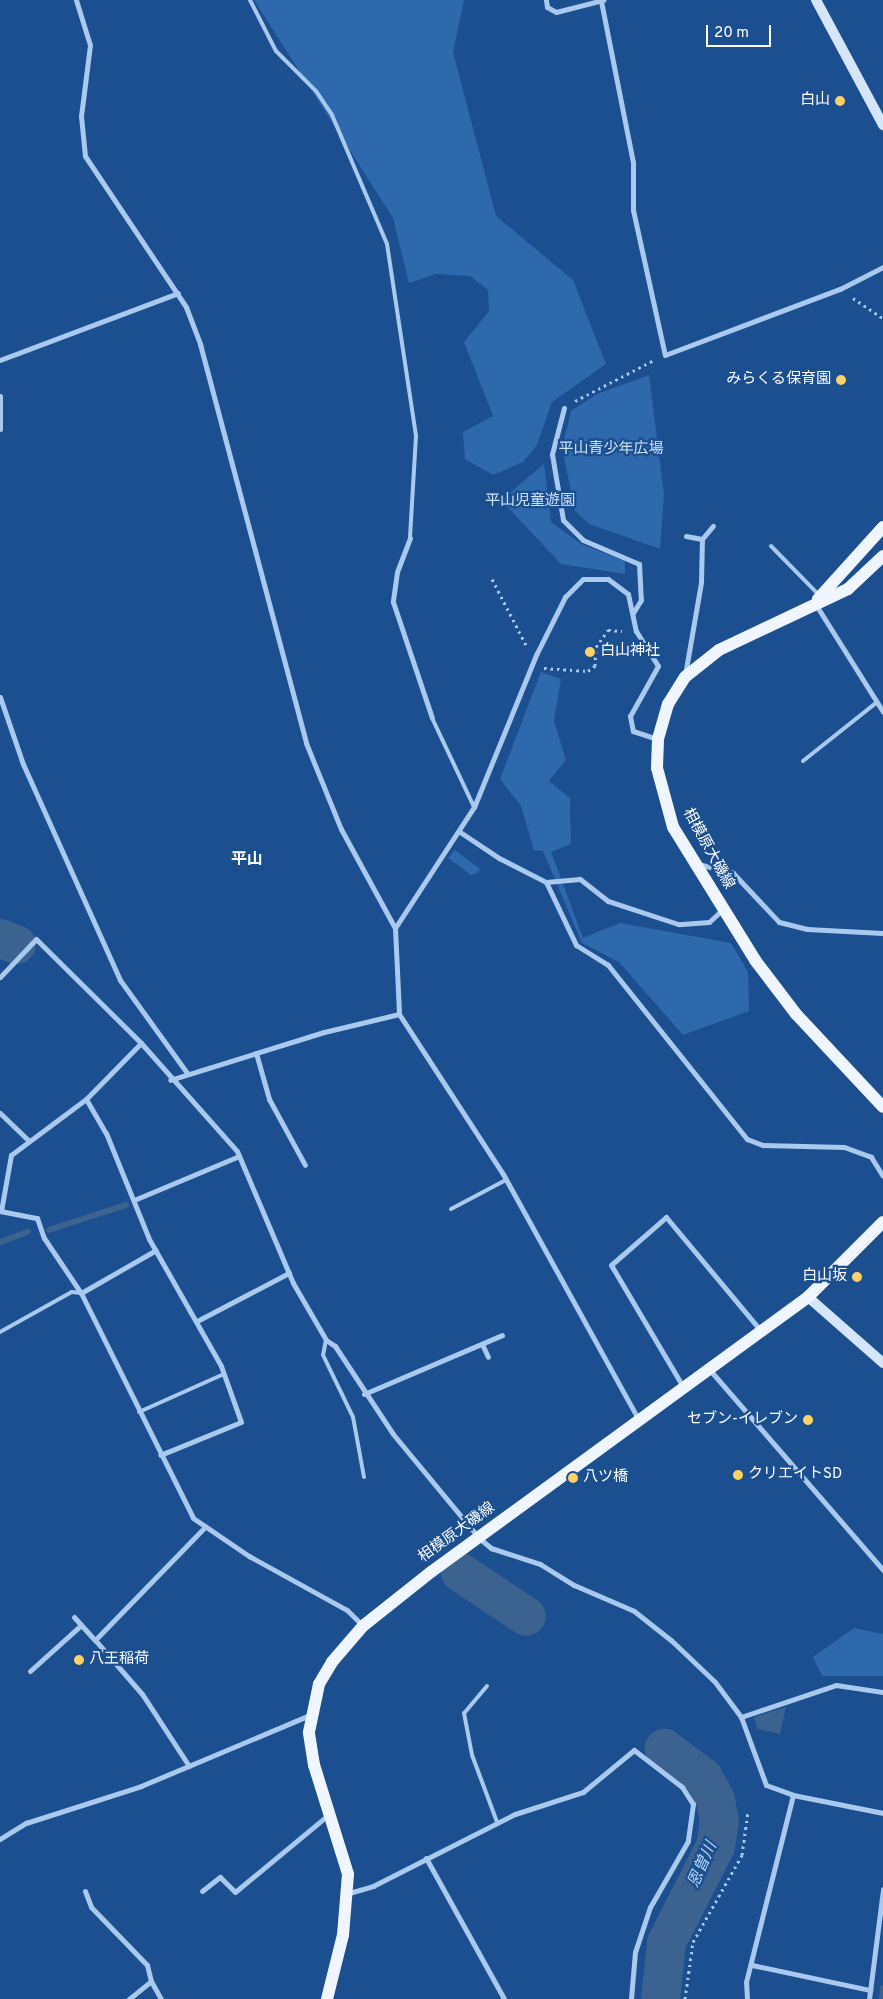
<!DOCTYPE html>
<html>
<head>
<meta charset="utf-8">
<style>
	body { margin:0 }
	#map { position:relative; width:883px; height:1999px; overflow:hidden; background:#1b4f8f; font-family:Overpass,"Noto Sans JP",sans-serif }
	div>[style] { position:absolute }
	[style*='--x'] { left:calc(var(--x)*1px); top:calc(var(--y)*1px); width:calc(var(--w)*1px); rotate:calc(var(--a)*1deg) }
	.green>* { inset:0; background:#2e69ad }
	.water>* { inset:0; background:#3c6290 }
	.stream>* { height:6px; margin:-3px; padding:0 3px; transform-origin:3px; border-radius:3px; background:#3c6290 }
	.river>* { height:39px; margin:-19.5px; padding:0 19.5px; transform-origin:19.5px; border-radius:19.5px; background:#3c6290 }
	.path>* { height:3px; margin-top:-1.5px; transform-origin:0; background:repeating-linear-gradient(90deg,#a9c9ee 0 2.5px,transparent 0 6.5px) }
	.lane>* { height:4px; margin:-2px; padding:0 2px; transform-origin:2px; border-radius:2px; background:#a9c9ee }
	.street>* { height:5px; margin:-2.5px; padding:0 2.5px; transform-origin:2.5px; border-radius:2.5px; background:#a9c9ee }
	.secondary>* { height:10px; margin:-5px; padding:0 5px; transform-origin:5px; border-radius:5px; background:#d6e6fa }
	.primary>* { height:12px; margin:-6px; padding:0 6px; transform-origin:6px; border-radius:6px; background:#f0f6ff }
	.dots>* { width:14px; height:14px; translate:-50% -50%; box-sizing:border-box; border:2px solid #1b4f8f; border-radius:50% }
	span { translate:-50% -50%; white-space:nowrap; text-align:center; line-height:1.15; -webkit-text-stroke:4.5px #1b4f8f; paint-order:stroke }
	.poi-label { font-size:15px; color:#fff }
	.right { translate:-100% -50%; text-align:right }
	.left { translate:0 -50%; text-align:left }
	.park-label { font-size:15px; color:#cfe3fa }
	.street-label { font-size:15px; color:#fff }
	.neighbourhood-label { font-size:16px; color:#fff; font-weight:700 }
	.water-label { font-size:16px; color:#b5d3f5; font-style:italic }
	.scale { position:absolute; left:706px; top:25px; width:65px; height:22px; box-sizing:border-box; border:2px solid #fff; border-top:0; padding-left:6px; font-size:15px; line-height:18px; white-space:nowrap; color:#fff; -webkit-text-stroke:4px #1b4f8f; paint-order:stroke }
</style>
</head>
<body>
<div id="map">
	<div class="green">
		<div style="clip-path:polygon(254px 0,464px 0,453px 52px,496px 216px,573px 280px,606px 364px,552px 402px,537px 445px,523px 462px,493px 475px,465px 459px,463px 432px,493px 416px,464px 342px,489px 311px,488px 290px,470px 276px,436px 274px,409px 283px,393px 218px)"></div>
		<div style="clip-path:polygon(649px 375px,664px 495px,660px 549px,589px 524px,575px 511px,562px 448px,571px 411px,597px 394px)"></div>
		<div style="clip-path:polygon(544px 464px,551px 522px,581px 544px,625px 561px,625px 574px,561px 564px,501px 500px)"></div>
		<div style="clip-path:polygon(541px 672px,561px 679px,554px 721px,566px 760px,549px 781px,570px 798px,571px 844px,551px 852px,583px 938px,620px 923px,731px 943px,748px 972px,749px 1011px,683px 1035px,619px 962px,582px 943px,543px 851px,534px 850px,521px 806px,500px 779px)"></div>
		<div style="clip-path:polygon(455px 850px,480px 869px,477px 873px,471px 875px,448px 858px)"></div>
		<div style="clip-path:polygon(854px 1628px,883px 1634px,883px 1676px,822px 1676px,813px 1657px)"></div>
	</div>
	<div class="water">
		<div style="clip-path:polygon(786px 1707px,780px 1734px,757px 1729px,754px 1717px)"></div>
	</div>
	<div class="stream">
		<div style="--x:49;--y:1230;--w:81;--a:-18"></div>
		<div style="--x:0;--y:1242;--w:30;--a:-20"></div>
		<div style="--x:882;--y:1999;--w:11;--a:-85"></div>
	</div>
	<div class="river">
		<div style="--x:0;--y:938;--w:17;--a:21"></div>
		<div style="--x:460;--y:1572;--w:79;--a:33.7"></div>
		<div style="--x:660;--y:1999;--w:57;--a:-84"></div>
		<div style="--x:666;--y:1942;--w:108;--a:-63"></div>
		<div style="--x:715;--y:1846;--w:24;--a:-81"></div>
		<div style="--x:719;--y:1822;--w:23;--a:-100"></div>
		<div style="--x:715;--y:1799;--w:25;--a:-119"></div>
		<div style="--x:703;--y:1777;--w:49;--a:-143.4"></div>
	</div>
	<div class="path">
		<div style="--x:853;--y:298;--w:36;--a:34"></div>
		<div style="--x:575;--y:401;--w:89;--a:-27.4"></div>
		<div style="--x:492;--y:579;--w:74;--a:62.7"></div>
		<div style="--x:544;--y:668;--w:44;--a:3.9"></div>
		<div style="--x:588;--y:671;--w:9;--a:-36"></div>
		<div style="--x:595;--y:666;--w:19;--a:-87"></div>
		<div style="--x:596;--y:647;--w:21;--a:-55"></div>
		<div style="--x:608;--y:630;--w:14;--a:4"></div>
		<div style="--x:685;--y:1999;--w:58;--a:-82"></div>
		<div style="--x:693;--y:1942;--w:100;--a:-60.6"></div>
		<div style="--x:742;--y:1855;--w:43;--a:-82.1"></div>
	</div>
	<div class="lane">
		<div style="--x:250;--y:0;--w:57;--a:63"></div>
		<div style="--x:276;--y:51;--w:57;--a:45"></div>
		<div style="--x:316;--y:91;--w:29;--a:56"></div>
		<div style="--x:332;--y:115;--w:140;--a:66.9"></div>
		<div style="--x:387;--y:244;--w:194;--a:81.4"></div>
		<div style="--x:416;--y:436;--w:102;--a:93.4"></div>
		<div style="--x:771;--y:546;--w:67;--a:45.6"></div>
		<div style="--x:432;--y:718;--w:98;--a:64.7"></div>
		<div style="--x:803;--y:761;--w:93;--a:-38.5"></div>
		<div style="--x:451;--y:1209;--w:62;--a:-27.8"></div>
		<div style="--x:0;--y:1332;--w:82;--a:-29.1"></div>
		<div style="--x:72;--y:1292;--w:9;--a:6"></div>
		<div style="--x:326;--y:1340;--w:15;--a:101"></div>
		<div style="--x:323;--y:1355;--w:69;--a:64.2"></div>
		<div style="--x:353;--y:1417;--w:61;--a:79.6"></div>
		<div style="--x:139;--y:1412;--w:93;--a:-24.1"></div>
		<div style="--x:487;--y:1686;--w:35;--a:130"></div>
		<div style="--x:464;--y:1713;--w:43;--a:79.2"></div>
		<div style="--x:472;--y:1755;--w:72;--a:69.5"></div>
	</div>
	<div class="street">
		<div style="--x:76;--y:0;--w:47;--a:72.7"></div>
		<div style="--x:90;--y:45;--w:72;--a:97.2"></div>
		<div style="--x:81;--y:116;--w:40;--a:84.3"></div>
		<div style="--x:85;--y:156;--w:182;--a:56.2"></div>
		<div style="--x:186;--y:307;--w:40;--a:69"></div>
		<div style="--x:200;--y:344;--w:413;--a:75.1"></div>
		<div style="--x:306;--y:743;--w:93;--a:67.9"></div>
		<div style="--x:341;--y:829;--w:113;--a:61.4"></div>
		<div style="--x:395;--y:928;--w:86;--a:87.3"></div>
		<div style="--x:399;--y:1014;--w:77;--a:166.5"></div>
		<div style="--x:324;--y:1032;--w:161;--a:162.7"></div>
		<div style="--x:546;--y:0;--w:7;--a:82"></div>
		<div style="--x:547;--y:7;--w:10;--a:29"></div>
		<div style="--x:556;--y:12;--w:49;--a:-14.3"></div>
		<div style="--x:601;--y:1;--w:165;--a:78.8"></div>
		<div style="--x:633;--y:163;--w:47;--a:90"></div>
		<div style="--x:633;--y:210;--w:148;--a:77.6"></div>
		<div style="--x:665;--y:355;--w:187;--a:-20.7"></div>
		<div style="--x:840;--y:289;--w:48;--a:-27.1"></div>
		<div style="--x:0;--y:360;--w:190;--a:-20.6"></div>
		<div style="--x:0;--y:396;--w:33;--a:90"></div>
		<div style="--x:564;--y:408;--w:48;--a:104.6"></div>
		<div style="--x:552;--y:454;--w:67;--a:80.5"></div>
		<div style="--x:563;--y:520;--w:28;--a:45"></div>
		<div style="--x:583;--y:540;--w:61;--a:23.2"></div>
		<div style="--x:639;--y:564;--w:36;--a:87"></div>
		<div style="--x:641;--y:600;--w:15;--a:122"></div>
		<div style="--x:686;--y:536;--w:16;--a:11"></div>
		<div style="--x:410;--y:538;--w:36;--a:111"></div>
		<div style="--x:397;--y:572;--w:30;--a:98"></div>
		<div style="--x:393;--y:602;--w:122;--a:71.4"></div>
		<div style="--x:816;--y:605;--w:126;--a:57.9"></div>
		<div style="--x:685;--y:675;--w:94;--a:-80.2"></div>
		<div style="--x:701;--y:582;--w:43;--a:-88.7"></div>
		<div style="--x:702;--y:539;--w:17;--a:-50"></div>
		<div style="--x:0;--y:697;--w:71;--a:71.1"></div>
		<div style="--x:23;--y:764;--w:237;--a:65.8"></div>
		<div style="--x:120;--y:980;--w:115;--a:54.2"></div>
		<div style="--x:460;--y:832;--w:47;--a:33.7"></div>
		<div style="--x:499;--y:858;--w:53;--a:27.1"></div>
		<div style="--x:698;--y:864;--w:36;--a:14"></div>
		<div style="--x:733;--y:873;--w:67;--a:46.8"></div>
		<div style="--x:779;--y:922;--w:29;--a:14"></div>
		<div style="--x:807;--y:929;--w:76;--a:3"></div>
		<div style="--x:723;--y:909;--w:19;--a:137"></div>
		<div style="--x:709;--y:922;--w:31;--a:176"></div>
		<div style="--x:678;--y:924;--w:74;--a:-161.8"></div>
		<div style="--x:608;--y:901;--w:36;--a:-142"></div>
		<div style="--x:580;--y:879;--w:34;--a:175"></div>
		<div style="--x:546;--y:882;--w:70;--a:64.5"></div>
		<div style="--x:576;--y:945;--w:38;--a:32"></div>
		<div style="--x:608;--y:965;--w:223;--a:51.4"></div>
		<div style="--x:747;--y:1139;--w:17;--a:21"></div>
		<div style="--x:763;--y:1145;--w:81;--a:1.4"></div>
		<div style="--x:844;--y:1147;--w:29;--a:20"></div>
		<div style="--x:871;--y:1157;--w:22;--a:58"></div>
		<div style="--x:395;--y:928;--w:145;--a:-56.9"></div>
		<div style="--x:474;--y:807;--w:166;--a:-67.8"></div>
		<div style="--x:537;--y:653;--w:63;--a:-63.4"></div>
		<div style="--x:565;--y:597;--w:25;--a:-45"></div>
		<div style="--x:583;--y:579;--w:25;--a:0"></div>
		<div style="--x:608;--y:579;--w:25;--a:37"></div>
		<div style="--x:628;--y:594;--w:38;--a:78"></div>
		<div style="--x:636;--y:631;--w:41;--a:57.8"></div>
		<div style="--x:658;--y:666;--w:57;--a:119.2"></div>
		<div style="--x:630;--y:716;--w:15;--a:79"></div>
		<div style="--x:633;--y:731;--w:26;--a:18"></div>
		<div style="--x:0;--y:977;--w:52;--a:-46.5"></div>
		<div style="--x:36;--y:939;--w:148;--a:44.7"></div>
		<div style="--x:141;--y:1043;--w:144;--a:48.4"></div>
		<div style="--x:237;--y:1151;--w:143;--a:67"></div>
		<div style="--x:293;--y:1283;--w:66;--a:59.9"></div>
		<div style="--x:326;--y:1340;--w:11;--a:34"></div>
		<div style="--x:335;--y:1346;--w:105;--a:56.6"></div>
		<div style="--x:393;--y:1434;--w:135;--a:50.4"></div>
		<div style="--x:479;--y:1538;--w:16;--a:40"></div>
		<div style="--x:491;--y:1548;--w:52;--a:18.1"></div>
		<div style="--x:540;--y:1564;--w:40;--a:32"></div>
		<div style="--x:574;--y:1585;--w:65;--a:23.4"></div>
		<div style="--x:634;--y:1611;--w:48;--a:38.3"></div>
		<div style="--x:672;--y:1641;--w:59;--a:43.6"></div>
		<div style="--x:715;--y:1682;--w:44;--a:53.4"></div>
		<div style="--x:741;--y:1717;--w:72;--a:69.8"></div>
		<div style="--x:766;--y:1785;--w:29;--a:20"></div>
		<div style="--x:793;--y:1795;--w:92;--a:11.3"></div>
		<div style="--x:399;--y:1014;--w:191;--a:57"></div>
		<div style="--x:503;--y:1174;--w:280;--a:61.1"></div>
		<div style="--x:141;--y:1043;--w:78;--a:134.5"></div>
		<div style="--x:86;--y:1099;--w:39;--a:60"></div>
		<div style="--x:106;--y:1133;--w:114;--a:67.9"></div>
		<div style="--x:149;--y:1239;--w:146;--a:60.4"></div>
		<div style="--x:221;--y:1366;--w:59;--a:70.3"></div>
		<div style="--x:241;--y:1422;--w:87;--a:157.8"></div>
		<div style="--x:256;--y:1053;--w:48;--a:74.2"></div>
		<div style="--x:269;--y:1099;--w:75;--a:61.4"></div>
		<div style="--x:0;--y:1113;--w:40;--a:44"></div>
		<div style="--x:134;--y:1200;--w:114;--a:-22.7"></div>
		<div style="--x:0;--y:1211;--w:38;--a:11"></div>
		<div style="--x:37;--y:1218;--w:21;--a:71"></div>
		<div style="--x:44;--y:1238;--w:66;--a:56.1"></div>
		<div style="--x:81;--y:1293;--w:251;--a:63.5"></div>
		<div style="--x:193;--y:1518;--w:68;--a:34.2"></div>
		<div style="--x:249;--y:1556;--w:112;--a:28.9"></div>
		<div style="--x:347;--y:1610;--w:21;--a:45"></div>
		<div style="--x:1;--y:1211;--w:57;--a:-79.9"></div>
		<div style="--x:11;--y:1155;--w:94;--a:-36.7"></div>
		<div style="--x:81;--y:1293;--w:86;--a:-29.8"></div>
		<div style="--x:197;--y:1321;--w:104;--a:-27.6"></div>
		<div style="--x:482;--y:1344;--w:14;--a:65"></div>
		<div style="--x:709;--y:1369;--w:266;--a:49.1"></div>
		<div style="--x:682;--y:1385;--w:139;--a:-120.6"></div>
		<div style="--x:611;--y:1265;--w:73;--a:-41.1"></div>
		<div style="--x:666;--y:1217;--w:147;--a:50.2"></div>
		<div style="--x:364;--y:1394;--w:150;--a:-23.1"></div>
		<div style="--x:74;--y:1617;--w:31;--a:48"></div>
		<div style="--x:30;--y:1671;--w:69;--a:-42"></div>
		<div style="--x:741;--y:1717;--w:100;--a:-18.6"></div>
		<div style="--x:836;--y:1685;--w:48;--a:8.5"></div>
		<div style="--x:189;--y:1766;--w:86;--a:-123.1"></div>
		<div style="--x:142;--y:1694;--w:72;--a:-131"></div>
		<div style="--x:95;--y:1640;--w:158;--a:-45.8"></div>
		<div style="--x:0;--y:1839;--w:31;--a:-32"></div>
		<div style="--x:26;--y:1823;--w:121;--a:-17.8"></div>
		<div style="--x:141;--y:1786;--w:186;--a:-22.8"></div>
		<div style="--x:426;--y:1858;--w:161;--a:61"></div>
		<div style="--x:85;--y:1891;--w:17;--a:69"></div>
		<div style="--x:91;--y:1907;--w:81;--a:46"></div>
		<div style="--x:147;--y:1965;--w:16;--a:76"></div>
		<div style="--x:202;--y:1891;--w:23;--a:-38"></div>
		<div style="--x:220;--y:1877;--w:21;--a:45"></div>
		<div style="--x:235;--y:1892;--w:121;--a:-39.6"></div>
		<div style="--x:349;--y:1893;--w:25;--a:-16"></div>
		<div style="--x:373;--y:1886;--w:159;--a:-26.9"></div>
		<div style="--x:515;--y:1814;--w:71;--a:-17.9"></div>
		<div style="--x:583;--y:1792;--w:66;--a:-39.5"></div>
		<div style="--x:634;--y:1750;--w:61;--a:37.6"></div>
		<div style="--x:682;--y:1787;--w:20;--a:57"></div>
		<div style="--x:693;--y:1804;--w:37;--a:98"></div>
		<div style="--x:688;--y:1841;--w:76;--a:119.9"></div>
		<div style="--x:650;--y:1907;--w:47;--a:108.4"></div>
		<div style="--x:635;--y:1952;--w:47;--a:94.9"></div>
		<div style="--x:752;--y:1965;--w:121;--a:12"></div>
		<div style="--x:129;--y:1999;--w:28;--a:-39"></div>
		<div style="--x:151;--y:1981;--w:21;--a:61"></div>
		<div style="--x:747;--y:1999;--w:17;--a:-93"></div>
		<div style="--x:746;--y:1982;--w:193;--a:-75.9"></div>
		<div style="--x:869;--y:1999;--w:111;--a:-82.7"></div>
	</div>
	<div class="secondary">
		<div style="--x:816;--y:0;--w:142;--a:61.8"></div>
		<div style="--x:808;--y:1297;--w:100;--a:41.3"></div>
	</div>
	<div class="primary">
		<div style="--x:883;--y:556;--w:48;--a:136.7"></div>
		<div style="--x:848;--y:589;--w:143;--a:154.7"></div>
		<div style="--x:719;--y:650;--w:43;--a:141.5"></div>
		<div style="--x:685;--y:677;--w:32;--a:122"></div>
		<div style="--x:668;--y:704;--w:36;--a:106"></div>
		<div style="--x:658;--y:739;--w:29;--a:92"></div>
		<div style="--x:657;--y:768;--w:61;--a:74.8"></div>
		<div style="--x:673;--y:827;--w:156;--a:58.3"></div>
		<div style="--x:755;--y:960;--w:68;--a:52.8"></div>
		<div style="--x:796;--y:1014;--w:127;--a:46.9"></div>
		<div style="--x:818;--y:599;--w:97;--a:-47.9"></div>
		<div style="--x:327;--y:1999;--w:66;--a:-76"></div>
		<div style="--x:343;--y:1935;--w:61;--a:-85.3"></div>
		<div style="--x:348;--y:1874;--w:114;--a:-107.3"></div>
		<div style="--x:314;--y:1765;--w:33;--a:-99"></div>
		<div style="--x:309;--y:1732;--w:49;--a:-78.2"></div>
		<div style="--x:319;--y:1684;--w:26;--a:-59"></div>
		<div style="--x:332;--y:1662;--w:48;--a:-49.3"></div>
		<div style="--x:363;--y:1626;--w:87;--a:-38.5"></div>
		<div style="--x:431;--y:1572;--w:467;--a:-36.1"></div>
		<div style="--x:808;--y:1297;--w:106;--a:-45"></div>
	</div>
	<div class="dots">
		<div style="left:840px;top:101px;background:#ffd166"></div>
		<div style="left:841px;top:380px;background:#ffd166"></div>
		<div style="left:590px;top:652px;background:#ffd166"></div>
		<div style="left:857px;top:1277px;background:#ffd166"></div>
		<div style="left:808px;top:1420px;background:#ffd166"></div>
		<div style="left:738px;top:1475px;background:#ffd166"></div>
		<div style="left:573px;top:1478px;background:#ffd166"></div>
		<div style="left:79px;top:1660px;background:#ffd166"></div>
	</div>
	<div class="poi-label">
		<span class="right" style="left:830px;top:101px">白山</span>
		<span class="right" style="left:831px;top:380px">みらくる保育園</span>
		<span class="left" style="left:600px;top:652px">白山神社</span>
		<span class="right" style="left:847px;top:1277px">白山坂</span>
		<span class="right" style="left:798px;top:1420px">セブン-イレブン</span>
		<span class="left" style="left:748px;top:1475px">クリエイトSD</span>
		<span class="left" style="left:583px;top:1478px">八ツ橋</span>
		<span class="left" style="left:89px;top:1660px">八王稲荷</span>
	</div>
	<div class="park-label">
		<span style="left:611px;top:450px">平山青少年広場</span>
		<span style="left:530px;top:502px">平山児童遊園</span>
	</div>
	<div class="street-label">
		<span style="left:708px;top:849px;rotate:61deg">相模原大磯線</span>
		<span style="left:457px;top:1533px;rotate:-36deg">相模原大磯線</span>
	</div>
	<div class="neighbourhood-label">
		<span style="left:247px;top:860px">平山</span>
	</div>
	<div class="water-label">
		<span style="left:703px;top:1865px;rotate:-66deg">恩曽川</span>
	</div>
	<div class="scale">20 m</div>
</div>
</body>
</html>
